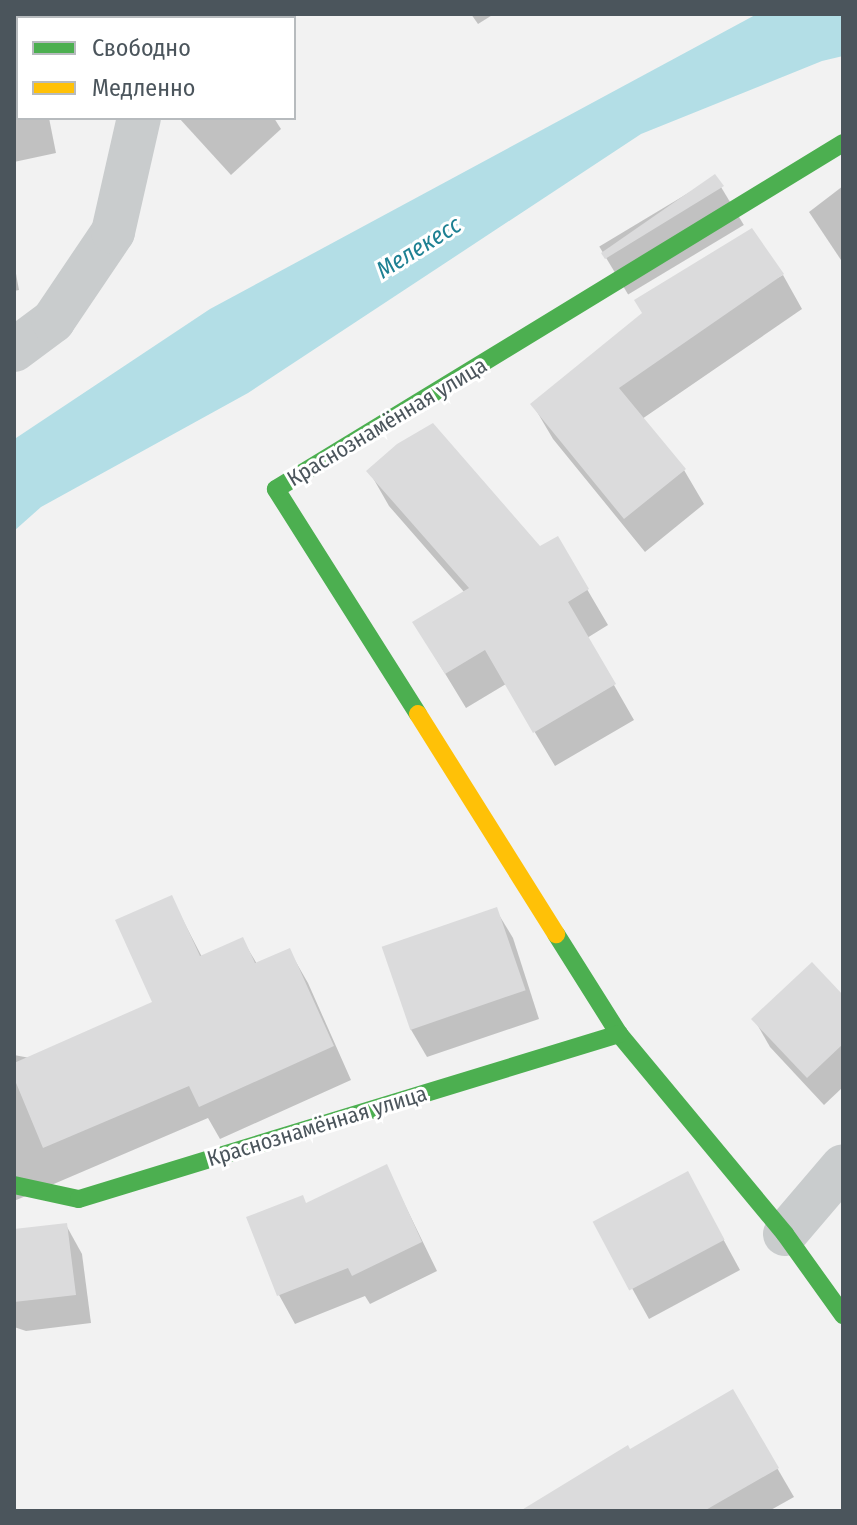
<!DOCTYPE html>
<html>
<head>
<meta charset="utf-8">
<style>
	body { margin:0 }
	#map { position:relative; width:857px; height:1525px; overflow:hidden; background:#f2f2f2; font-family:"Fira Sans Condensed",sans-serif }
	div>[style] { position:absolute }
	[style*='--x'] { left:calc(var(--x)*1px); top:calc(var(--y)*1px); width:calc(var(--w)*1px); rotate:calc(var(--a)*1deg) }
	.water>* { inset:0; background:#b3dee6 }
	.shadow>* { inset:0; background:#0003; transform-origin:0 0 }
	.building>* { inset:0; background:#dbdbdc; transform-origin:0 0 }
	.street>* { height:44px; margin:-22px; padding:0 22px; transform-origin:22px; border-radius:22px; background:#c9cccd }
	.fast>* { height:18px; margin:-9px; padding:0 9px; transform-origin:9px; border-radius:9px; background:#4caf50 }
	.slow>* { height:18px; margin:-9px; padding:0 9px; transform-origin:9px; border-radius:9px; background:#ffc107 }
	span { translate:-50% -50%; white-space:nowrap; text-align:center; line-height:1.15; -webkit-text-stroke:6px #fff; paint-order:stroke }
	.street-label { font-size:22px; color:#4b555c }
	.water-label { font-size:24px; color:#1e8193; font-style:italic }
	.frame { position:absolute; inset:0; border:16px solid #4b555c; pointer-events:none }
	.legend { position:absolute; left:16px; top:16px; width:280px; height:104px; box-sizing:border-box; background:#fff; border:2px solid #b7bbbe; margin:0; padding:10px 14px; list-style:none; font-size:24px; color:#4b555c }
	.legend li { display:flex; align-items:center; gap:16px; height:40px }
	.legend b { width:40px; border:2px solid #b7bbbe }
</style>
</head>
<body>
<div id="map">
	<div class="water">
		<div style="clip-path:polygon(757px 14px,843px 14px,843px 56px,822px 61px,641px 134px,248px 393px,41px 507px,14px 531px,16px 438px,210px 309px)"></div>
	</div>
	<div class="shadow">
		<div style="clip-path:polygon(471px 14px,494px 14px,478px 24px)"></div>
		<div style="clip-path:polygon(18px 50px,18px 118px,49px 118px,56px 153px,14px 162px,14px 51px)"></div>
		<div style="clip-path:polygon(179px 118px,274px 118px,281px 129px,231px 175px)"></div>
		<div style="left:715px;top:177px;width:56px;height:135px;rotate:59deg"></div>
		<div style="clip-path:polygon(843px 186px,843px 263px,809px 212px)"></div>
		<div style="clip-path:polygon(14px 263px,19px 290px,14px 291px)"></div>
		<div style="clip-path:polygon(783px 275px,802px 309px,642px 419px,684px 470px,704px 504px,645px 552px,553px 439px,533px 405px)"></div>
		<div style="clip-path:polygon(369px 471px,539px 549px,557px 538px,608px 625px,587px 638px,634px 720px,555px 766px,506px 684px,466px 708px,435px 657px,465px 593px,389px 506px)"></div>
		<div style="clip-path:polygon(171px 897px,202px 957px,242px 939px,257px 964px,289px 950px,308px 983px,351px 1080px,220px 1139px,208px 1118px,14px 1201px,14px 1055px,30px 1058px,154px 1003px)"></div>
		<div style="clip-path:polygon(496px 910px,513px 938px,539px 1019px,427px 1057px,410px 1028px)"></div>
		<div style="clip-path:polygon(843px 998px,843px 1087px,824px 1105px,770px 1047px,754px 1019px)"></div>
		<div style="clip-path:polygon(386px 1166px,437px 1271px,370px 1304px,365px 1296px,295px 1324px,279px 1295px,249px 1219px,306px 1205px)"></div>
		<div style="clip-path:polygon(703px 1202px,740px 1270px,649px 1319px,596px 1223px)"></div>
		<div style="clip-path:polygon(66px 1225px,82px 1254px,91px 1323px,26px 1331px,14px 1327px,14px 1231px)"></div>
		<div style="clip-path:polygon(733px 1392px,794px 1497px,769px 1511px,555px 1511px,630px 1452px)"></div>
	</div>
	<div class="building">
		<div style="clip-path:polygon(715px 174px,724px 186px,605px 259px,601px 253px)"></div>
		<div style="clip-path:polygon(752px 228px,784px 274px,619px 388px,686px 469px,624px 519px,530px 404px,642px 313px,634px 300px)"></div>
		<div style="clip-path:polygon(433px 423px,540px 546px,558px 536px,589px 589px,568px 602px,616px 684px,533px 733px,485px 650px,445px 674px,412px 622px,469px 588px,366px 471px,397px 444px)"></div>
		<div style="clip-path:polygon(172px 895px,200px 956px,243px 937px,255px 963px,290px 948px,334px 1046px,199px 1107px,189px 1086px,43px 1148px,14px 1078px,14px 1063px,152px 1002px,115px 920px)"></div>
		<div style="left:497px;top:907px;width:88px;height:122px;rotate:71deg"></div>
		<div style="clip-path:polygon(812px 962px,843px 995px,843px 1044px,807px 1078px,751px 1019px)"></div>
		<div style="clip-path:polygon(387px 1164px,422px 1242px,352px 1276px,348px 1268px,277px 1296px,246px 1217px,303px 1195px,306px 1203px)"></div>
		<div style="left:688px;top:1171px;width:78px;height:108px;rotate:62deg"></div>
		<div style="clip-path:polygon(67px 1223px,76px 1295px,14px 1302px,14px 1229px)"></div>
		<div style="clip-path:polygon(733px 1389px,779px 1468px,704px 1511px,520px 1511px,628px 1445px,630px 1449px)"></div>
	</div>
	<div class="street">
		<div style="--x:131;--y:18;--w:9;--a:-27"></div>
		<div style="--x:14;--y:350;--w:49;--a:-36.6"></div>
		<div style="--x:53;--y:321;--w:107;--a:-56"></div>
		<div style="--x:113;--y:232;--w:117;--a:-77.2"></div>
		<div style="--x:785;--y:1234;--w:89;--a:-49.5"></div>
	</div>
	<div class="fast">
		<div style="--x:418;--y:714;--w:266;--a:-122.3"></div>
		<div style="--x:276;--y:489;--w:664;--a:-31.39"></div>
		<div style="--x:556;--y:934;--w:118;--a:57.8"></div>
		<div style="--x:619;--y:1034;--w:260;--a:50.3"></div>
		<div style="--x:785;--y:1234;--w:100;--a:54.4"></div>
		<div style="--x:14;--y:1185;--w:66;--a:12.2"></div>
		<div style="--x:79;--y:1199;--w:565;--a:-16.99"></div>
	</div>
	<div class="slow">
		<div style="--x:418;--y:714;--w:260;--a:57.9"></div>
	</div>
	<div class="street-label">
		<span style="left:387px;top:422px;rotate:-31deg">Краснознамённая улица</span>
		<span style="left:317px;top:1126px;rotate:-17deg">Краснознамённая улица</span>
	</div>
	<div class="water-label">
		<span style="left:419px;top:248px;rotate:-32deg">Мелекесс</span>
	</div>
	<div class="frame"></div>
	<ul class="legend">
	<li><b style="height:10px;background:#4caf50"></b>Свободно</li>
	<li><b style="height:10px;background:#ffc107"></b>Медленно</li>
	</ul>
</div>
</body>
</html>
